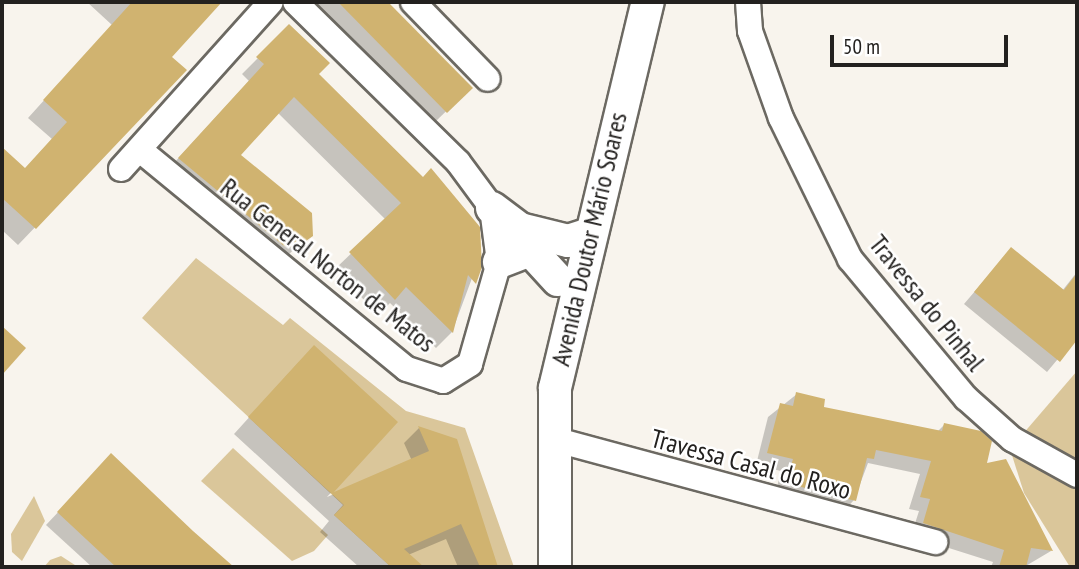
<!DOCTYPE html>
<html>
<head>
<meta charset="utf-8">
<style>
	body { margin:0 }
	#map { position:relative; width:1079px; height:569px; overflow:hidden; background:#f8f4ed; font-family:"PT Sans Narrow",sans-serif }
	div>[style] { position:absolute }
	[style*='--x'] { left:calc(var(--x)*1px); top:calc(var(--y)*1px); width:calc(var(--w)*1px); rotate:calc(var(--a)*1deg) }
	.green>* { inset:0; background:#dac69a }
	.shadow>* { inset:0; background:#0003 }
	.building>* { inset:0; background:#d0b370 }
	.roads { filter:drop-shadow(2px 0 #6c6962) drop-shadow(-2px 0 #6c6962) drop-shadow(0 2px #6c6962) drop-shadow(0 -2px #6c6962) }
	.minor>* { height:24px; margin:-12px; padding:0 12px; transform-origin:12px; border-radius:12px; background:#fff }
	.tertiary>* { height:32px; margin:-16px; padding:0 16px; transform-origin:16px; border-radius:16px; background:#fff }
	span { translate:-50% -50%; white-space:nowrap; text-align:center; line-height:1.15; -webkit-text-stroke:5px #fff; paint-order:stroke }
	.street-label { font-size:26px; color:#23211f }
	.frame { position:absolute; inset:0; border:4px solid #23211f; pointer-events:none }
	.scale { position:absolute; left:830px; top:35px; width:178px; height:32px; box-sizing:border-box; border:4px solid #23211f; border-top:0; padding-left:9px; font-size:21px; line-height:24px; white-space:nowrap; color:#23211f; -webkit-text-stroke:5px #fff; paint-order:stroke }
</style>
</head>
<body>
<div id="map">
	<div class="green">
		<div style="clip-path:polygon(196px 258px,283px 325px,290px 318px,406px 411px,465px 428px,514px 567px,391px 567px,334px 515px,343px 505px,142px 318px)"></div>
		<div style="clip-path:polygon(1077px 371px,1077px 567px,1070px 567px,1024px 493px,1010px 449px)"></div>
		<div style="clip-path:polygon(233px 448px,328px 535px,314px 551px,292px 561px,201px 481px)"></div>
		<div style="clip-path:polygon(34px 496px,45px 521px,22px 561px,12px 552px,11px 534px)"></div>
		<div style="clip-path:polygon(61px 556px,78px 567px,44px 567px,50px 560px)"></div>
	</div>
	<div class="shadow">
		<div style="clip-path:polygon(87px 2px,219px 2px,169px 57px,185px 71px,18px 245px,2px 230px,2px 149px,24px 170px,52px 139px,28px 118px,112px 25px)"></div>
		<div style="clip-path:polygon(316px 2px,386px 2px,470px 88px,434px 123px)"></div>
		<div style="clip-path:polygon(289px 27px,317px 74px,481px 254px,452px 332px,436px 348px,390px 303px,378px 315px,335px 269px,386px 220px,278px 113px,239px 155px,312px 235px,278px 263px,163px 175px,249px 81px,242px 74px)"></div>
		<div style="clip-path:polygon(1011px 249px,1062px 291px,1077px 272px,1077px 336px,1047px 372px,964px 304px)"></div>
		<div style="clip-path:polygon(299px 362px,396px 422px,327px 497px,412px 461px,404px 443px,419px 428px,456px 440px,496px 567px,458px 567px,446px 539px,408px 555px,421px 567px,359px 567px,320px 532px,329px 521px,234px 434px)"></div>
		<div style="clip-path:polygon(797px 394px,821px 408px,937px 432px,944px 425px,985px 466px,1005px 461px,1051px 551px,1024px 567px,991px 567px,993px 562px,911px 536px,919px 511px,909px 509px,920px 474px,868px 463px,854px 500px,842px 513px,775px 495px,781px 471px,756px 465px,768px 417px)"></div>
		<div style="clip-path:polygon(111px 456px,231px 567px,92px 567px,46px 525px)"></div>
	</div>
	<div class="building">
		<div style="clip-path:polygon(132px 2px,222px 2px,172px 57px,187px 70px,36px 229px,2px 198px,2px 147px,25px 168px,67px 122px,43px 100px)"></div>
		<div style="clip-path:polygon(338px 2px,388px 2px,473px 88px,447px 113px)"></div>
		<div style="clip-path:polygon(289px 24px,330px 63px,319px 74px,423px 177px,431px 168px,480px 227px,482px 267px,476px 284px,468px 275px,453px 333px,406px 287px,395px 300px,349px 252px,401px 203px,294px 97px,241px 155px,312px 213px,313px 236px,296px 248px,284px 246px,178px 158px,264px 64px,256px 57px)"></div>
		<div style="clip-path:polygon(1011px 247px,1064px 290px,1077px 273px,1077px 340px,1060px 362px,974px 292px)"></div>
		<div style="clip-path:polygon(2px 326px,26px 348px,2px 375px)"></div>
		<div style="clip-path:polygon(314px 345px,398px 422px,334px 492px,429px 451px,418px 426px,457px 439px,498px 567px,480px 567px,461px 524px,404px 549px,424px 567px,391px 567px,334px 515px,344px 505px,248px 417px)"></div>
		<div style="clip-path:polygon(796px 392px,825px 399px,824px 407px,942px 431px,944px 423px,981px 431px,992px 441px,987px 463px,1006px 459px,1053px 551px,1031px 548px,1026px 567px,999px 567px,1004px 550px,923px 523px,930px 499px,920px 497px,931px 461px,876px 450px,874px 459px,867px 458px,856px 501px,786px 483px,793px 459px,767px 453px,780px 403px,793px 406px)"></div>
		<div style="clip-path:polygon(111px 453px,193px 531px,234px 567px,116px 567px,57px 512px)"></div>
	</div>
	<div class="roads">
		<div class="minor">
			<div style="--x:413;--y:2;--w:107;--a:45.8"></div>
			<div style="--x:748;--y:2;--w:29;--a:86"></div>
			<div style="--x:750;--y:31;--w:92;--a:70.4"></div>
			<div style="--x:781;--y:118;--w:157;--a:63.9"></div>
			<div style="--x:850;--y:259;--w:181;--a:50.2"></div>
			<div style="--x:966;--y:398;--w:62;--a:41.7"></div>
			<div style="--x:1012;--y:439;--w:74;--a:29"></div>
			<div style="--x:140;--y:150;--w:345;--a:39.4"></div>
			<div style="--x:407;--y:369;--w:38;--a:18"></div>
			<div style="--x:443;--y:381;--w:32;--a:-32"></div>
			<div style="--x:470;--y:364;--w:106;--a:-74.1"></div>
			<div style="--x:499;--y:262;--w:54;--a:-97.4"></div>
			<div style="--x:492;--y:208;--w:57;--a:-126.5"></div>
			<div style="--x:458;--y:162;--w:228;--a:-135.5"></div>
			<div style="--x:121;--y:169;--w:224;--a:-48.1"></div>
			<div style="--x:553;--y:439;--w:396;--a:15.1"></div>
		</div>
		<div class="tertiary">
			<div style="--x:492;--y:208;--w:35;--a:37"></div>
			<div style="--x:520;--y:229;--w:49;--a:14"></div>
			<div style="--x:568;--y:241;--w:23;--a:-18"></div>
			<div style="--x:512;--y:230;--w:68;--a:47.4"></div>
			<div style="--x:499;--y:262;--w:36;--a:-21"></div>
			<div style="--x:555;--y:567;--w:179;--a:-90"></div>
			<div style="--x:555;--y:388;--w:397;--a:-76.5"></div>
		</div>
	</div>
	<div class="street-label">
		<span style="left:589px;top:239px;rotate:-77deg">Avenida Doutor Mário Soares</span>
		<span style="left:328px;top:265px;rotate:38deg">Rua General Norton de Matos</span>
		<span style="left:927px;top:303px;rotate:51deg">Travessa do Pinhal</span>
		<span style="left:751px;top:464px;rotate:15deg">Travessa Casal do Roxo</span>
	</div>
	<div class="frame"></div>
	<div class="scale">50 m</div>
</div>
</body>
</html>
